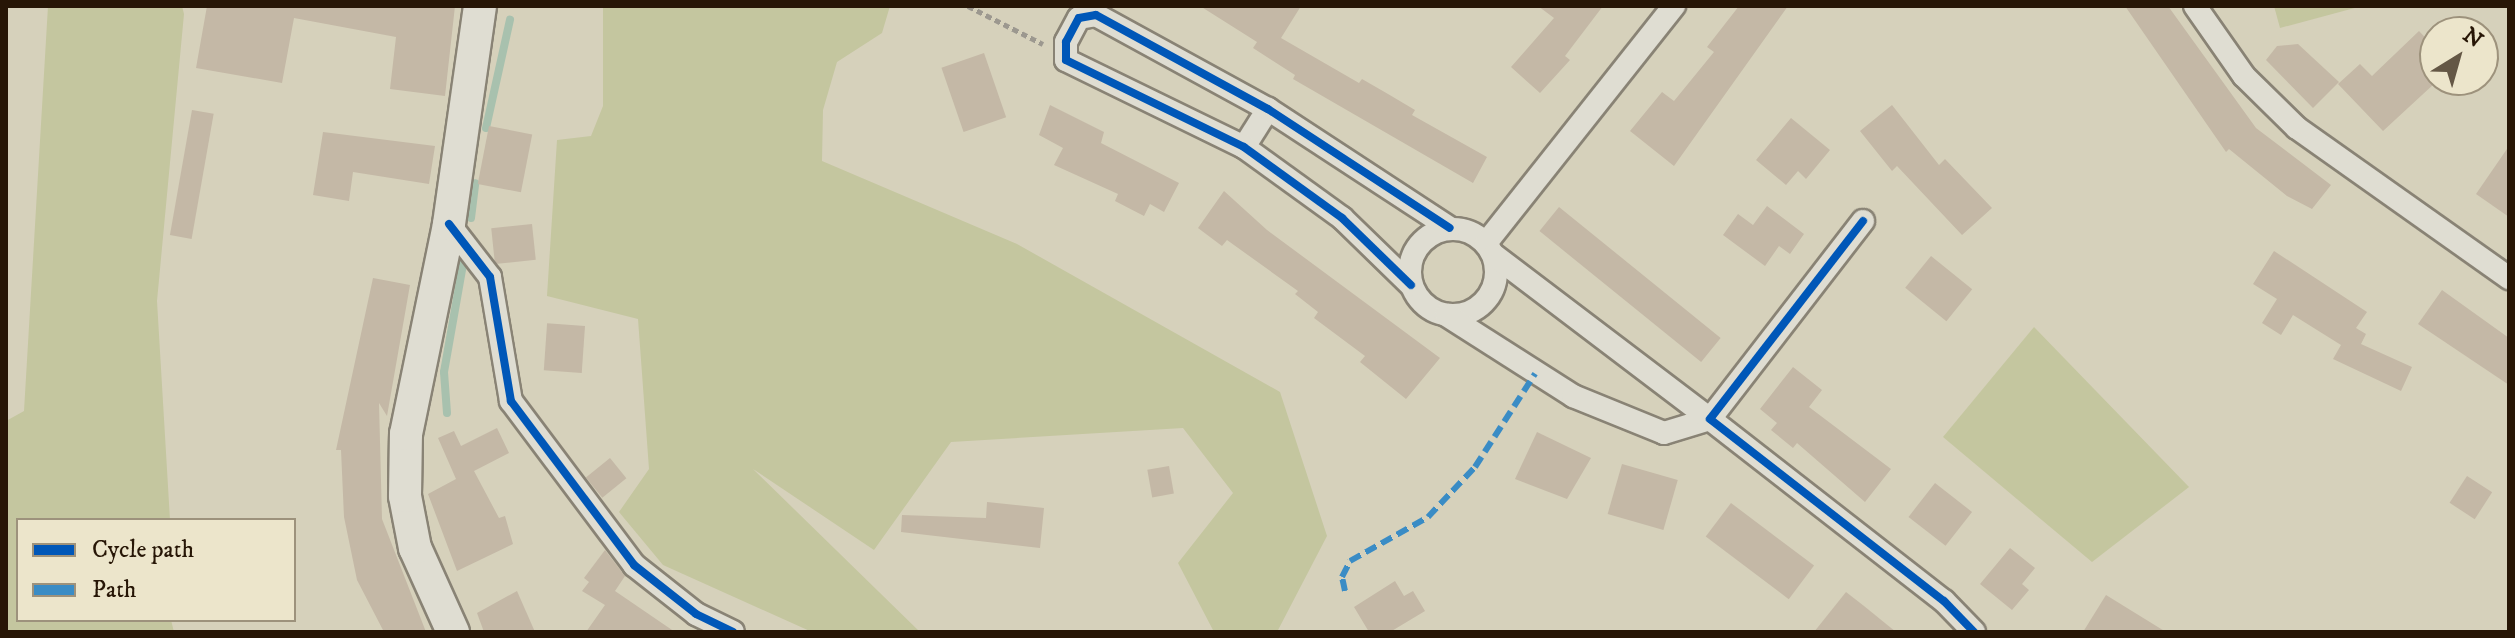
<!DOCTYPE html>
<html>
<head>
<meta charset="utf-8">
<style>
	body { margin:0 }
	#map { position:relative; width:2515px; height:638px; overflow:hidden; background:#d6d1bb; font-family:"IM FELL DW Pica",serif }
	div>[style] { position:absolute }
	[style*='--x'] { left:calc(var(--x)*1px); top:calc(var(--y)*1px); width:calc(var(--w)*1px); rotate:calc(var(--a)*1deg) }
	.green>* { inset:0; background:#c4c69f }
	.stream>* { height:8px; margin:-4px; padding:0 4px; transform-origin:4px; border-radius:4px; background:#a8c1ae }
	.building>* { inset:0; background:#c4b8a6; transform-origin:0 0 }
	.path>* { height:5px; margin-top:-2.5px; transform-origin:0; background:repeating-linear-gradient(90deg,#9c988f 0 6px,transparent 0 10px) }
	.roads { filter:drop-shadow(2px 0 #898375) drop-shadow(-2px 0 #898375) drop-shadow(0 2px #898375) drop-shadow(0 -2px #898375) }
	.minor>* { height:22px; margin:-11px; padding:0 11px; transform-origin:11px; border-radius:11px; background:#dfddd2 }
	.minor>.ring { margin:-11px; padding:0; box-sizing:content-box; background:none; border:22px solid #dfddd2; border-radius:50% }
	.secondary>* { height:32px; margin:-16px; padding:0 16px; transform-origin:16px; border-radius:16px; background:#dfddd2 }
	.quiet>* { height:6px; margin-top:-3px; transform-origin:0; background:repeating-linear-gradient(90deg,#3a8cc5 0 12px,transparent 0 18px) }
	.cycleway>* { height:8px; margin:-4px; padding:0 4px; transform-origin:4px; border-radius:4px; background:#0057b8 }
	span { translate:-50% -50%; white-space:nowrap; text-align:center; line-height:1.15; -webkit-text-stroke:6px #ece5cb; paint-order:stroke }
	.frame { position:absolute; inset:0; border:8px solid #271606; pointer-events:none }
	.legend { position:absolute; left:16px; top:518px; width:280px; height:104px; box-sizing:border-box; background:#ece5cb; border:2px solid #9d927c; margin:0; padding:10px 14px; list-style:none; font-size:24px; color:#271606 }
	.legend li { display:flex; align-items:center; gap:16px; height:40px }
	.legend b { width:40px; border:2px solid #9d927c }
	.north { position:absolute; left:2419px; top:16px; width:80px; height:80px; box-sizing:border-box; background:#ece5cb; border:2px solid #9d927c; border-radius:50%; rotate:37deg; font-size:22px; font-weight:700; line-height:32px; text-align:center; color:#271606 }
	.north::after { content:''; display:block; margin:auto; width:28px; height:36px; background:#645745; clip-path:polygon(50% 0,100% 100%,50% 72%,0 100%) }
</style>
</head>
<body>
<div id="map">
	<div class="green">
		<div style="clip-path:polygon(48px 6px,182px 6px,184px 14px,157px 301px,170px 520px,18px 520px,18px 620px,171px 620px,174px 632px,6px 632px,6px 421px,24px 411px)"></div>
		<div style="clip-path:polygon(603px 6px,890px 6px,882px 33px,837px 62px,823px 110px,822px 161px,1017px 244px,1280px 392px,1327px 536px,1277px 632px,1214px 632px,1178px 563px,1233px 493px,1183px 428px,951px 442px,874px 550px,753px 469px,920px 632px,812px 632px,663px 565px,619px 512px,649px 469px,638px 319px,547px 296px,557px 140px,591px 136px,603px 106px)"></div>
		<div style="clip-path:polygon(2274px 6px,2362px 6px,2280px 28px)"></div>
		<div style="clip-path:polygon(2034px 327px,2189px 487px,2092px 562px,1943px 437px)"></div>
	</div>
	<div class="stream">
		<div style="--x:486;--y:128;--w:111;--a:-77.5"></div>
		<div style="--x:471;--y:218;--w:35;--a:-83"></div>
		<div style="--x:447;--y:413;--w:41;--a:-94.2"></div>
		<div style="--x:444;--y:372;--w:116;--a:-80"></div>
	</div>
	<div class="building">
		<div style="clip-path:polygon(207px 6px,455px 6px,445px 96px,390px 89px,396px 37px,294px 18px,282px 83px,196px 68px)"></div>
		<div style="clip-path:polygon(1200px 6px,1301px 6px,1281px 38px,1359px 83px,1362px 79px,1388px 94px,1415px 110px,1412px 115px,1487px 157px,1473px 183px,1293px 79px,1295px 75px,1253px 48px,1257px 42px)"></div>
		<div style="clip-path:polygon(1538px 6px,1603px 6px,1565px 56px,1570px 60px,1540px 93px,1511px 67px,1554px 18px)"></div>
		<div style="clip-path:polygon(1739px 6px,1788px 6px,1674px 166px,1630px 131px,1662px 92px,1674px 101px,1714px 52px,1707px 47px)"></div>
		<div style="clip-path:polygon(2125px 6px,2168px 6px,2256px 128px,2331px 185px,2312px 209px,2287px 196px,2229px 149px,2226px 152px)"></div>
		<div style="clip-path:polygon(2419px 31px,2435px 48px,2435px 83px,2383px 131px,2338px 84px,2360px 64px,2372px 76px)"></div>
		<div style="clip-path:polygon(2298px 44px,2339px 82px,2313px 108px,2266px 60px,2277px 46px)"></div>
		<div style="left:984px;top:53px;width:68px;height:45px;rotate:71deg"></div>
		<div style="clip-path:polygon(1050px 105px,1104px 132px,1101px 143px,1179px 183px,1164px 212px,1150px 204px,1144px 216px,1115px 201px,1118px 194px,1054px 165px,1063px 148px,1039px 135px)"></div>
		<div style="clip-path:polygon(1892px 105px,1939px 165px,1945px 159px,1992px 208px,1962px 235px,1897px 166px,1892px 171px,1860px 131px)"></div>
		<div style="left:192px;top:110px;width:22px;height:127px;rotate:10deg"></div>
		<div style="clip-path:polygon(1791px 118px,1830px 150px,1806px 179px,1798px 171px,1786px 185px,1756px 160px)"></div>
		<div style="left:489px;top:126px;width:44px;height:59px;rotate:11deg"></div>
		<div style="clip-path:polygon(323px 132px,435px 146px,429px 184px,353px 172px,349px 201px,313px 195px)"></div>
		<div style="clip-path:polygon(2509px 146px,2509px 217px,2476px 194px)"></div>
		<div style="clip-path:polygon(1224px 191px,1267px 230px,1440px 358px,1406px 399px,1360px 362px,1365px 356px,1314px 318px,1318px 312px,1295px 294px,1298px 291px,1227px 240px,1222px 246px,1198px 228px)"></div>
		<div style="clip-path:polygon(1767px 206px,1804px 234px,1790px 254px,1779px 246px,1765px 266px,1723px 235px,1738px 214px,1753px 225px)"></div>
		<div style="left:1559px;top:207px;width:208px;height:31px;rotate:39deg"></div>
		<div style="left:532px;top:224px;width:36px;height:41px;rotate:84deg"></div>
		<div style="clip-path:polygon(2274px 251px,2367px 312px,2356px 328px,2366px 334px,2361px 344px,2412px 367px,2401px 391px,2333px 359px,2341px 345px,2293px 315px,2281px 335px,2262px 323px,2277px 299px,2253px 284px)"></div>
		<div style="left:1931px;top:256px;width:53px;height:41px;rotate:39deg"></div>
		<div style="clip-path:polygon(373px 278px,410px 285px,387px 416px,379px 403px,382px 519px,426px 632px,384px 632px,357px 580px,344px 517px,341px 450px,336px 450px)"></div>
		<div style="clip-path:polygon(2442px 290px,2509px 338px,2509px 385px,2418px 324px)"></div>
		<div style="left:585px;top:326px;width:47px;height:38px;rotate:94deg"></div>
		<div style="clip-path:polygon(1793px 367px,1822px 390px,1809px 407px,1891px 469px,1865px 502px,1797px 443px,1793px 448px,1771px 430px,1777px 423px,1760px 409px)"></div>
		<div style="clip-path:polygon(497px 428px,509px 453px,474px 471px,499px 518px,505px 516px,513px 544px,457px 571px,428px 494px,456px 479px,438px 438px,454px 431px,461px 446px)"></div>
		<div style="clip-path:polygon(1537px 432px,1591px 458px,1567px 499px,1515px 479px)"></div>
		<div style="left:610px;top:458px;width:26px;height:31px;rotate:51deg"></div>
		<div style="left:1622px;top:464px;width:58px;height:52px;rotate:16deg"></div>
		<div style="left:1169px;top:466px;width:28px;height:22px;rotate:80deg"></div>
		<div style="left:2467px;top:476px;width:30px;height:32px;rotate:33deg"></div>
		<div style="left:1935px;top:483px;width:47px;height:43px;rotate:38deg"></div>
		<div style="clip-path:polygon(987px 502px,1044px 508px,1040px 548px,901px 532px,902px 515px,986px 518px)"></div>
		<div style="left:1731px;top:503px;width:104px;height:42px;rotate:37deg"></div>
		<div style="clip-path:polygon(2010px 548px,2035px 568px,2022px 584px,2029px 590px,2012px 610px,1980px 584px)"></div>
		<div style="clip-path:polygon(605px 550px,625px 576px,615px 591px,675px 632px,586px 632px,605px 605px,582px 591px,589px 582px,584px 578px)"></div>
		<div style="clip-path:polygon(1395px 581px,1404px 596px,1413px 591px,1425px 611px,1390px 632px,1369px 632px,1354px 607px)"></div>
		<div style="clip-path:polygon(517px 591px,535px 632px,484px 632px,477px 613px)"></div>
		<div style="clip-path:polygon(1846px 592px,1864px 606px,1896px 632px,1814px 632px)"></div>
		<div style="clip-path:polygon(2106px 595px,2166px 632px,2083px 632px)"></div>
	</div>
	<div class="path">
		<div style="--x:968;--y:6;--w:84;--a:26.9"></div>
	</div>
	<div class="roads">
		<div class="minor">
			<div style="--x:2195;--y:6;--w:85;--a:55"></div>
			<div style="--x:2244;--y:76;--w:74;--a:44.5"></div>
			<div style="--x:2297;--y:128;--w:260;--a:35.3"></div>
			<div style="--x:1244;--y:147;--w:45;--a:-57.7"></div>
			<div style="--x:1863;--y:221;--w:250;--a:127.7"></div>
			<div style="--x:1710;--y:419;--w:296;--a:37.9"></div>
			<div style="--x:1944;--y:601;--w:43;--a:45.9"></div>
			<div style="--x:449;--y:224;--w:67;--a:52.3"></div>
			<div style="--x:490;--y:277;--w:126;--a:80.4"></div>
			<div style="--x:511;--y:401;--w:205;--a:53.1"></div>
			<div style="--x:634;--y:565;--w:79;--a:38.3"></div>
			<div style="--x:696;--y:614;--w:41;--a:25.9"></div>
			<div class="ring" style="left:1410px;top:229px;width:64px;height:64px"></div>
			<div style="--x:1486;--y:243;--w:303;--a:-51.6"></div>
			<div style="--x:1411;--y:285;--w:96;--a:-135.8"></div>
			<div style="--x:1342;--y:218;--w:121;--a:-144.1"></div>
			<div style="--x:1244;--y:147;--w:198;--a:-154"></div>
			<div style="--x:1066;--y:60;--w:18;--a:-90"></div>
			<div style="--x:1066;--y:42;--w:27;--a:-62"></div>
			<div style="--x:1079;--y:18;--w:17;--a:-10"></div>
			<div style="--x:1096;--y:15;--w:196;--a:28.7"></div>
			<div style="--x:1268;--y:109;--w:217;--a:33.2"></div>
			<div style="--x:1446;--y:315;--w:151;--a:32.5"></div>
			<div style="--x:1573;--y:396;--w:98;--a:22.1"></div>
			<div style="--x:1664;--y:433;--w:48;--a:-16.9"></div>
			<div style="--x:1710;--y:419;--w:271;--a:-142.8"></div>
		</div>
		<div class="secondary">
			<div style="--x:453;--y:632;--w:92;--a:-114.3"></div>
			<div style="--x:415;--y:548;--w:53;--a:-100.9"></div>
			<div style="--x:405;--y:496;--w:62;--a:-89.1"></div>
			<div style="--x:406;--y:434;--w:214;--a:-78.4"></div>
			<div style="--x:449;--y:224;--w:220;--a:-81.9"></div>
		</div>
	</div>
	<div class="quiet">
		<div style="--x:1345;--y:591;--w:14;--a:-102"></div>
		<div style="--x:1342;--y:577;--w:18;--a:-63"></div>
		<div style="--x:1350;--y:561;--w:90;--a:-29.4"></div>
		<div style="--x:1428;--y:517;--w:69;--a:-46.8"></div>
		<div style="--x:1475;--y:467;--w:111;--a:-57.2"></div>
	</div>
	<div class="cycleway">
		<div style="--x:1863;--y:221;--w:250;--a:127.7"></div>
		<div style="--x:1710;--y:419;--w:296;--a:37.9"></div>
		<div style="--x:1944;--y:601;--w:43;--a:45.9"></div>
		<div style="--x:449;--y:224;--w:67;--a:52.3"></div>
		<div style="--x:490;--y:277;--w:126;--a:80.4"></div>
		<div style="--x:511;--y:401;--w:205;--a:53.1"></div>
		<div style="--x:634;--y:565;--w:79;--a:38.3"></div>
		<div style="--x:696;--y:614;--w:41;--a:25.9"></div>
		<div style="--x:1411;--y:285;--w:96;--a:-135.8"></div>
		<div style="--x:1342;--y:218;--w:121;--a:-144.1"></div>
		<div style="--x:1244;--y:147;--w:198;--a:-154"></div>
		<div style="--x:1066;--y:60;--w:18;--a:-90"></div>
		<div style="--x:1066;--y:42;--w:27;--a:-62"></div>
		<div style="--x:1079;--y:18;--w:17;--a:-10"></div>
		<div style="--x:1096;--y:15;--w:196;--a:28.7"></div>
		<div style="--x:1268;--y:109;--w:217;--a:33.2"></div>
	</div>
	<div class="frame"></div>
	<ul class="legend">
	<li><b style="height:10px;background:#0057b8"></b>Cycle path</li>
	<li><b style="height:10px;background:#3a8cc5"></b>Path</li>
	</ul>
	<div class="north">N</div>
</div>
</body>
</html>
